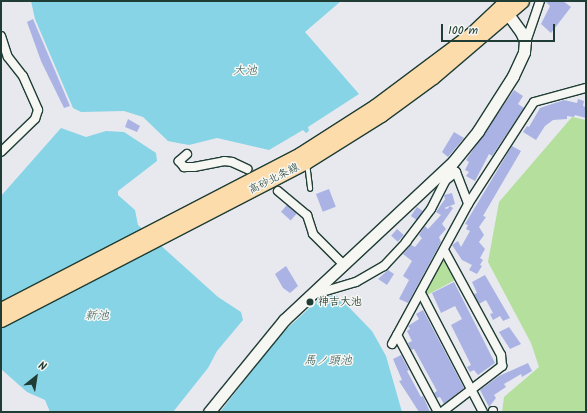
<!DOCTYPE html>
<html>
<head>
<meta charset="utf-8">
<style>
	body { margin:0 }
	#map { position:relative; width:587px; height:413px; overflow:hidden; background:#e7e9ef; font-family:Kalam,"Klee One",sans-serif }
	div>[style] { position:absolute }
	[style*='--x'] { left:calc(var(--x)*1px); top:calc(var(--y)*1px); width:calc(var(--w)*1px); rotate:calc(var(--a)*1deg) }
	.green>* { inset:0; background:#b4df9c }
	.water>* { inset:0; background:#87d4e6 }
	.building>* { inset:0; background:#abb3e4; transform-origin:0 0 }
	.minor-tunnel>* { height:8px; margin-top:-4px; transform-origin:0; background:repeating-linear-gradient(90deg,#bfc7ca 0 8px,transparent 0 12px) }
	.roads { filter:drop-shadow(1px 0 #1f3d34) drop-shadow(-1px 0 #1f3d34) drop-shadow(0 1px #1f3d34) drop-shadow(0 -1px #1f3d34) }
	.service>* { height:4px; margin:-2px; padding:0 2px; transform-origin:2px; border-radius:2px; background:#f6f6f2 }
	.minor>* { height:8px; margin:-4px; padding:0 4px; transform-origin:4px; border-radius:4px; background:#f6f6f2 }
	.tertiary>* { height:11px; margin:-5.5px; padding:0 5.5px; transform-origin:5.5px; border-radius:5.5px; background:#f6f6f2 }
	.primary>* { height:13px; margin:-6.5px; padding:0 6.5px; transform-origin:6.5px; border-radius:6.5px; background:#fddcac }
	.dots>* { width:11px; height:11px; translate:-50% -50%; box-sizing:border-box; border:2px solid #f6f6f2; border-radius:50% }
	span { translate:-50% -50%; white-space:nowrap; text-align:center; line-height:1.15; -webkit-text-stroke:3px #f6f6f2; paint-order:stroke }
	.street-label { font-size:11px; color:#1f3d34 }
	.poi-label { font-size:11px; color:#1f3d34; font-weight:700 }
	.left { translate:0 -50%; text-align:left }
	.water-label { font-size:12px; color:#345b58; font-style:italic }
	.frame { position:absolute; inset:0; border:2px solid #1f3d34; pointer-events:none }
	.north { position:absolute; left:16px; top:357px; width:40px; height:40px; -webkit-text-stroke:3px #f6f6f2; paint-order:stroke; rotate:30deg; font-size:11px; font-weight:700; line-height:16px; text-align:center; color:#1f3d34 }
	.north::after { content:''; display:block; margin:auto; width:14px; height:18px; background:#1f3d34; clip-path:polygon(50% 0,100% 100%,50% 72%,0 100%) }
	.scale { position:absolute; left:441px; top:24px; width:114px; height:18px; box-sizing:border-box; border:2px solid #1f3d34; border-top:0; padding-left:5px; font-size:12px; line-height:14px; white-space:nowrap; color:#1f3d34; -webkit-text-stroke:3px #f6f6f2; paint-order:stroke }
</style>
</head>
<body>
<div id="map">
	<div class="green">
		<div style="clip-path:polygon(572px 117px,586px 120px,586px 412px,502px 412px,504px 397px,539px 367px,531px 343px,488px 262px,499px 202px)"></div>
		<div style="clip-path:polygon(441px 261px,447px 261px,457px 279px,427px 295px,426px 288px,430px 285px,428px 284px)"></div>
	</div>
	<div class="water">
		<div style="clip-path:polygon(31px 1px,341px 1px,305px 32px,359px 94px,308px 127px,309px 131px,306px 133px,303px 130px,269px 150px,217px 138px,189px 145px,178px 143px,168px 141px,143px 117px,124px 111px,81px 112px,73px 108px,35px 19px)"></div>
		<div style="clip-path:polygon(61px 128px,86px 137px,106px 131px,124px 132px,156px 153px,157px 161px,118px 191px,118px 195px,135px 210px,138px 225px,218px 297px,241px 312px,243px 320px,217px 351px,208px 368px,173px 412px,50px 412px,45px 400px,27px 392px,1px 369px,1px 196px)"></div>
		<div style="clip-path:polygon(332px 295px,338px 296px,372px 331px,386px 356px,402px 412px,220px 412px,279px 336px,317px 301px)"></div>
	</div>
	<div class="building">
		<div style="clip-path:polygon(545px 1px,563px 1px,571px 7px,551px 33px,541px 24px,550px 6px)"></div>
		<div style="clip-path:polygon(33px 19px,70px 106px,64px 108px,41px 61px,27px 22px)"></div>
		<div style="clip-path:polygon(514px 90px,523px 96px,518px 104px,524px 108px,492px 156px,489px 154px,475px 181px,466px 176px,469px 172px,465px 170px,469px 162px,466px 160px)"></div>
		<div style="clip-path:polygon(578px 99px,584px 101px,583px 106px,586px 107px,586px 118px,575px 115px,574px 117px,567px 116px,567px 119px,553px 120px,545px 126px,536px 140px,523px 132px,527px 126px,529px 127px,540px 108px,564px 100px,577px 103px)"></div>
		<div style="clip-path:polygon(128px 119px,140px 126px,137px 132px,125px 127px)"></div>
		<div style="clip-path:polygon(454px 132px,464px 138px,448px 157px,442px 152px)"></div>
		<div style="clip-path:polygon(512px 146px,521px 151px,483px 216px,486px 217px,479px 227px,484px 235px,479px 242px,485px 249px,480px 258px,483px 260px,480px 265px,482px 266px,477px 274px,469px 270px,472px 265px,462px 260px,452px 245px,458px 241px,461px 247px,470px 231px,466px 229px,468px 225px,465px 224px)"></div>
		<div style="left:329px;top:189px;width:19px;height:14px;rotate:69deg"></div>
		<div style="clip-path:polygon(452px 193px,455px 204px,444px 208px,447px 209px,450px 206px,453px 208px,442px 224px,446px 229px,439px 237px,441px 242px,408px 303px,399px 299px,409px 280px,403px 276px,412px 261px,403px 254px,411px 245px,415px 247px,422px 238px,419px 235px,425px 226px,428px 229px,441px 215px,436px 212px,445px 199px,444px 195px)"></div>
		<div style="left:287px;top:205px;width:13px;height:9px;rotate:42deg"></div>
		<div style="left:417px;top:207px;width:7px;height:11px;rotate:34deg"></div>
		<div style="left:397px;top:229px;width:9px;height:9px;rotate:41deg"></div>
		<div style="clip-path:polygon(286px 266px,298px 286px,290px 293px,283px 288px,275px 274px)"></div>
		<div style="clip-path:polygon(388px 270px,394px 274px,387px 285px,378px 279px)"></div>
		<div style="clip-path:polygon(485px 275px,510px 318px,503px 321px,500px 316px,493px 320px,490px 314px,493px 313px,486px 300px,479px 304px,474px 294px,477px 293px,472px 282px)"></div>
		<div style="clip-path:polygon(454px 282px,495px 363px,478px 375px,474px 370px,470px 372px,467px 367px,471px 365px,451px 325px,462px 319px,455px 306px,441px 313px,432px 293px)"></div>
		<div style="clip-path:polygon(423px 310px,464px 388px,444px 404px,440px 397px,437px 398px,434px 393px,437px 391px,414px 349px,411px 350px,408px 343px,412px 341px,407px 331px,410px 329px,408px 326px,419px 319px,416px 314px)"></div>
		<div style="clip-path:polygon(509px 327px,521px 344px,510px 349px,499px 332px)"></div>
		<div style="clip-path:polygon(401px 355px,409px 370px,407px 371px,421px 397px,423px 396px,430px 412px,419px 412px,399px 381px,402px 380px,393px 359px)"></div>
		<div style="clip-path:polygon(528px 363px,532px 371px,522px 377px,521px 374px,504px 384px,506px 387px,494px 395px,496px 398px,489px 407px,480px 390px,499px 376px)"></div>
	</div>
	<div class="minor-tunnel">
		<div style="--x:247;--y:169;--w:38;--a:35"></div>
	</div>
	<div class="roads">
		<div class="service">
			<div style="--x:307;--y:163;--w:26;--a:83"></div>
		</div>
		<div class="minor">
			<div style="--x:1;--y:36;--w:22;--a:72"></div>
			<div style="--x:8;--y:57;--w:24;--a:52"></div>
			<div style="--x:23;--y:76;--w:37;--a:66"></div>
			<div style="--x:38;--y:110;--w:9;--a:108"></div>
			<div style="--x:35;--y:119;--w:47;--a:135.9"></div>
			<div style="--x:525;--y:45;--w:46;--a:-71.2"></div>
			<div style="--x:187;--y:154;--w:11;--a:139"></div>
			<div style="--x:179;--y:161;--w:8;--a:50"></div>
			<div style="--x:184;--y:167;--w:10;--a:0"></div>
			<div style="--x:194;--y:167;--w:31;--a:-11"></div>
			<div style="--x:224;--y:161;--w:8;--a:7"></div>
			<div style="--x:232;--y:162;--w:17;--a:25"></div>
			<div style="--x:452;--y:169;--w:5;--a:37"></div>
			<div style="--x:456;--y:172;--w:34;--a:69"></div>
			<div style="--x:278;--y:191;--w:38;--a:40"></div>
			<div style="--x:307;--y:215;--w:20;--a:72"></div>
			<div style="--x:313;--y:234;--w:41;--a:45"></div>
			<div style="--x:421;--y:293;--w:134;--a:62.5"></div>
			<div style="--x:312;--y:295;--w:46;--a:-16.5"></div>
			<div style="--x:356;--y:282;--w:32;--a:-30"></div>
			<div style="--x:384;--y:266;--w:33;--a:-47"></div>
			<div style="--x:406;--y:242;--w:41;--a:-52.9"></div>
			<div style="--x:431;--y:209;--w:31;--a:-63"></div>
			<div style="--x:445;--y:181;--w:14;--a:-39"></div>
			<div style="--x:392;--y:344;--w:10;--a:-61"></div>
			<div style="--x:438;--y:412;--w:87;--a:-118"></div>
			<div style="--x:397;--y:335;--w:149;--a:-61.5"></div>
			<div style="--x:468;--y:204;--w:121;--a:-57.1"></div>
			<div style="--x:534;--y:102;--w:54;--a:-15.1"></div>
			<div style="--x:442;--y:412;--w:76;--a:-37.5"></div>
			<div style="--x:502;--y:366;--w:11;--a:-95"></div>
			<div style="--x:501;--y:355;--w:119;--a:-118.5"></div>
			<div style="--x:493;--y:412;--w:1;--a:-90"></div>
		</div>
		<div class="tertiary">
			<div style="--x:209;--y:412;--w:119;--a:-50.8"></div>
			<div style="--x:284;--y:320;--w:231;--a:-43.1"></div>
			<div style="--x:453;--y:162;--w:40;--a:-51"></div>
			<div style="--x:478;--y:131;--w:65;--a:-57.5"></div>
			<div style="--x:513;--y:76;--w:26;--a:-65"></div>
			<div style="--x:524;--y:52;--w:11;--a:-85"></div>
			<div style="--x:525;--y:41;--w:10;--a:-114"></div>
			<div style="--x:521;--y:32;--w:31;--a:-126"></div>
		</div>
		<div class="primary">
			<div style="--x:1;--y:309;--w:337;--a:-27.4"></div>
			<div style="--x:300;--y:154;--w:89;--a:-32.6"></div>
			<div style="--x:375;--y:106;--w:119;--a:-36.8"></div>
			<div style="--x:470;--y:35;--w:50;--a:-43.4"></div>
			<div style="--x:1;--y:320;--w:343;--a:-27.4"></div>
			<div style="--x:306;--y:162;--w:89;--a:-32.1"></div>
			<div style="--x:381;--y:115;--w:64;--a:-36.2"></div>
			<div style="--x:433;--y:77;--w:117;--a:-40.5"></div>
		</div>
	</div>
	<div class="dots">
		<div style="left:310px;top:302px;background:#1f3d34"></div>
	</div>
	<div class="street-label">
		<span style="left:274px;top:179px;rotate:-27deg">高砂北条線</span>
	</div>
	<div class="poi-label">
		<span class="left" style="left:318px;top:302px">神吉大池</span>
	</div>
	<div class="water-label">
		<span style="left:245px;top:71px">大池</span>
		<span style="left:97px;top:316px">新池</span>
		<span style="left:328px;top:361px">馬ノ頭池</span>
	</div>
	<div class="frame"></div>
	<div class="north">N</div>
	<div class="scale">100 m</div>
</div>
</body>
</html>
